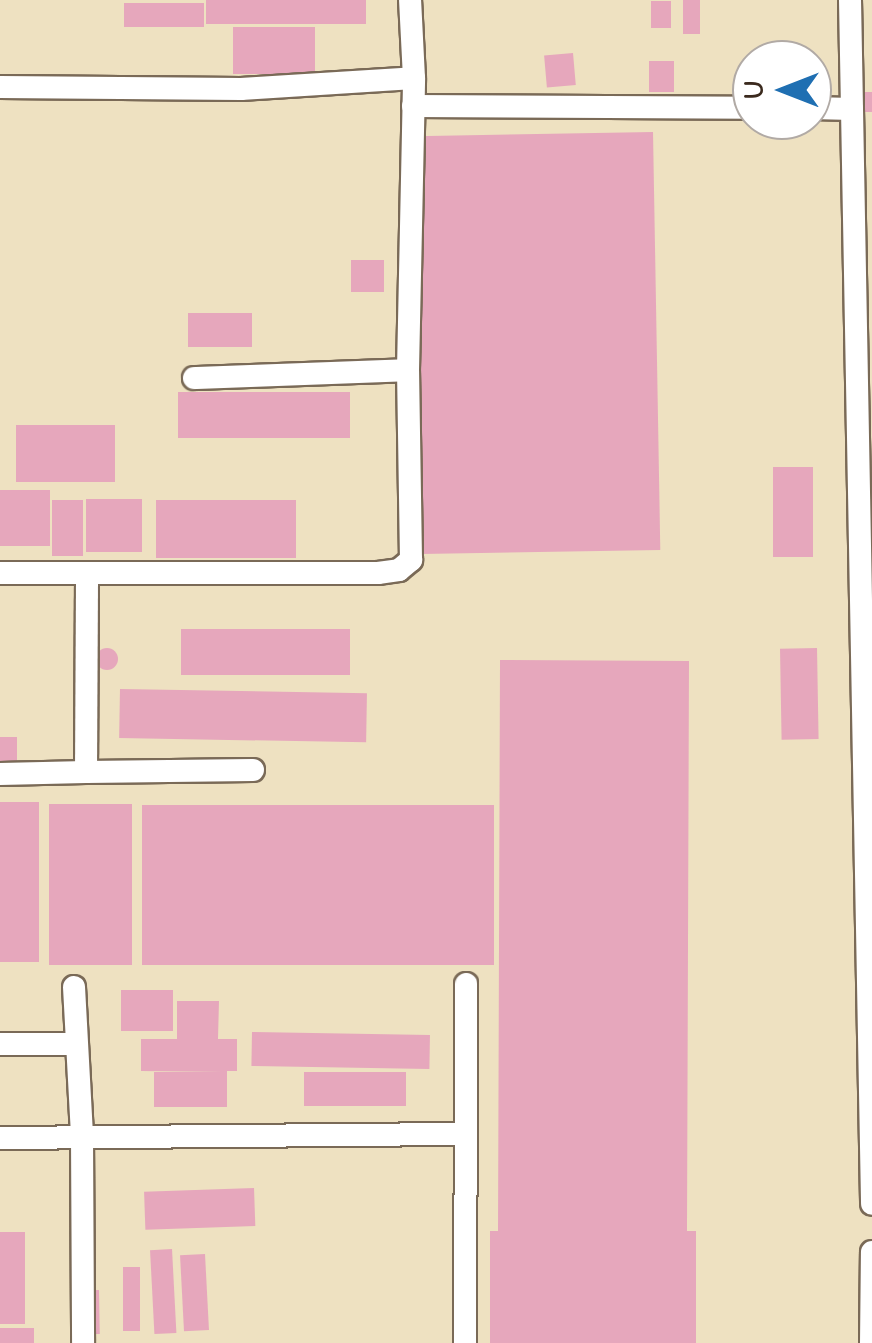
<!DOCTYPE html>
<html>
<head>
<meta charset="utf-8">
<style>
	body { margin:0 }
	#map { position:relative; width:872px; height:1343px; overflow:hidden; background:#eee1c1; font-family:"Comic Neue",sans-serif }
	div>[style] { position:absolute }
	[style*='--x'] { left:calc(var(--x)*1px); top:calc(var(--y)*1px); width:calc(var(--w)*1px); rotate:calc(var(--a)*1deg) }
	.building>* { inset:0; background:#e6a7bc; transform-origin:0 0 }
	.round { border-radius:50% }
	.roads { filter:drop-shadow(2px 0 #7a6a57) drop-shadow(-2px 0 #7a6a57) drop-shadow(0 2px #7a6a57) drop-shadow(0 -2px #7a6a57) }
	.minor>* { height:22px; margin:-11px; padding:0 11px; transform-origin:11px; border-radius:11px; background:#fff }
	span { translate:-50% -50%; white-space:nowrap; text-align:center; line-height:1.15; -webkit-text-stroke:10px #fff; paint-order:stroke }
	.north { position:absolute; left:732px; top:40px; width:100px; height:100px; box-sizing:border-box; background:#fff; border:2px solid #b1aaa5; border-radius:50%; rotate:270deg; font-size:28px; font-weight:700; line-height:40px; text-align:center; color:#3b2a1e }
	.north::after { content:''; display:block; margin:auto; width:35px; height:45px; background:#1f6fb2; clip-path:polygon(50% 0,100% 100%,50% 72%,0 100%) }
</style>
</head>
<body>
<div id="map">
	<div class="building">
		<div style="left:206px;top:0;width:160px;height:24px"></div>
		<div style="left:683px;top:0;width:17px;height:34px"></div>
		<div style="left:651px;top:1px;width:20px;height:27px"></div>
		<div style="left:124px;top:3px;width:80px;height:24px"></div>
		<div style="left:233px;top:27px;width:82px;height:47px"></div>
		<div style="left:573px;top:53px;width:32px;height:29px;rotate:85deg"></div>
		<div style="left:649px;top:61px;width:25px;height:31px"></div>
		<div style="left:855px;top:92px;width:17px;height:20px"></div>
		<div style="left:653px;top:132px;width:418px;height:239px;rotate:89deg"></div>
		<div style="left:351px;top:260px;width:33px;height:32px"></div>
		<div style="left:188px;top:313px;width:64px;height:34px"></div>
		<div style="left:178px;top:392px;width:172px;height:46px"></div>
		<div style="left:16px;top:425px;width:99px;height:57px"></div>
		<div style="left:773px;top:467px;width:40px;height:90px"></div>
		<div style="left:0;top:490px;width:50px;height:56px"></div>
		<div style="left:86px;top:499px;width:56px;height:53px"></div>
		<div style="left:52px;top:500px;width:31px;height:56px"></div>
		<div style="left:156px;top:500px;width:140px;height:58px"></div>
		<div style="left:181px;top:629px;width:169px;height:46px"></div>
		<div class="round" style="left:96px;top:648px;width:22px;height:22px"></div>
		<div style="left:817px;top:648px;width:91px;height:37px;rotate:89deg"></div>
		<div style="clip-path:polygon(500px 660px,689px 661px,687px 1231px,696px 1231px,696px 1343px,490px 1343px,490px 1231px,498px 1231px)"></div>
		<div style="left:120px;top:689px;width:247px;height:49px;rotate:1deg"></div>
		<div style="left:0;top:737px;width:17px;height:35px"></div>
		<div style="left:0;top:802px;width:39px;height:160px"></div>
		<div style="left:49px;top:804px;width:83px;height:161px"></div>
		<div style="left:494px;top:805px;width:160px;height:352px;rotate:90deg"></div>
		<div style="left:121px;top:990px;width:52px;height:41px"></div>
		<div style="clip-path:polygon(177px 1001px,219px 1001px,218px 1039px,237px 1039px,237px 1071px,227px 1071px,227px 1107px,154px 1107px,154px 1072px,223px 1072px,141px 1071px,141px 1039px,177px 1039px)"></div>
		<div style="left:252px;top:1032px;width:178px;height:34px;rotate:1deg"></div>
		<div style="left:406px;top:1072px;width:34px;height:102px;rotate:90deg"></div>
		<div style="left:254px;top:1188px;width:38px;height:110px;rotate:88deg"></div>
		<div style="left:0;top:1232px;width:25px;height:92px"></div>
		<div style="left:172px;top:1249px;width:84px;height:22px;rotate:87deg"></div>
		<div style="left:205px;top:1254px;width:76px;height:25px;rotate:87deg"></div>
		<div style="left:123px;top:1267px;width:17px;height:64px"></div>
		<div style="left:99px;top:1290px;width:44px;height:16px;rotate:89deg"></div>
		<div style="left:0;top:1328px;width:34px;height:15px"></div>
	</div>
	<div class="roads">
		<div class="minor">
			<div style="--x:850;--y:0;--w:1204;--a:88.95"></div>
			<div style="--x:0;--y:87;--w:241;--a:0.5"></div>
			<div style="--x:241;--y:89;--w:173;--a:-3.6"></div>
			<div style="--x:413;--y:106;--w:339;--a:0.3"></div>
			<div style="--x:812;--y:108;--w:40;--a:1.4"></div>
			<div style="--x:194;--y:378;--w:214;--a:-2.1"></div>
			<div style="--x:0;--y:573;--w:378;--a:0"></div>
			<div style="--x:378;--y:573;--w:21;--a:-8"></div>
			<div style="--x:399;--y:570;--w:16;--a:-40"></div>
			<div style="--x:411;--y:560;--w:190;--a:-90.9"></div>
			<div style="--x:408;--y:370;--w:292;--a:-88.8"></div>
			<div style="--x:414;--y:78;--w:78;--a:-92.9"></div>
			<div style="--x:86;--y:772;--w:167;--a:-0.7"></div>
			<div style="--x:0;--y:774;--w:86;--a:-1.3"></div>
			<div style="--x:86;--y:772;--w:199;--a:-89.7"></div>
			<div style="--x:74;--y:987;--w:149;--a:86.9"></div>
			<div style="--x:82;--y:1136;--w:207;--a:89.7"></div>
			<div style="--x:0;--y:1044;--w:76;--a:0"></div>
			<div style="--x:0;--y:1138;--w:466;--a:-0.5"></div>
			<div style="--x:465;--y:1343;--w:359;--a:-89.8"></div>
			<div style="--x:871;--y:1343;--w:91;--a:-89.4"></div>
		</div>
	</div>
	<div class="north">U</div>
</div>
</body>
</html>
